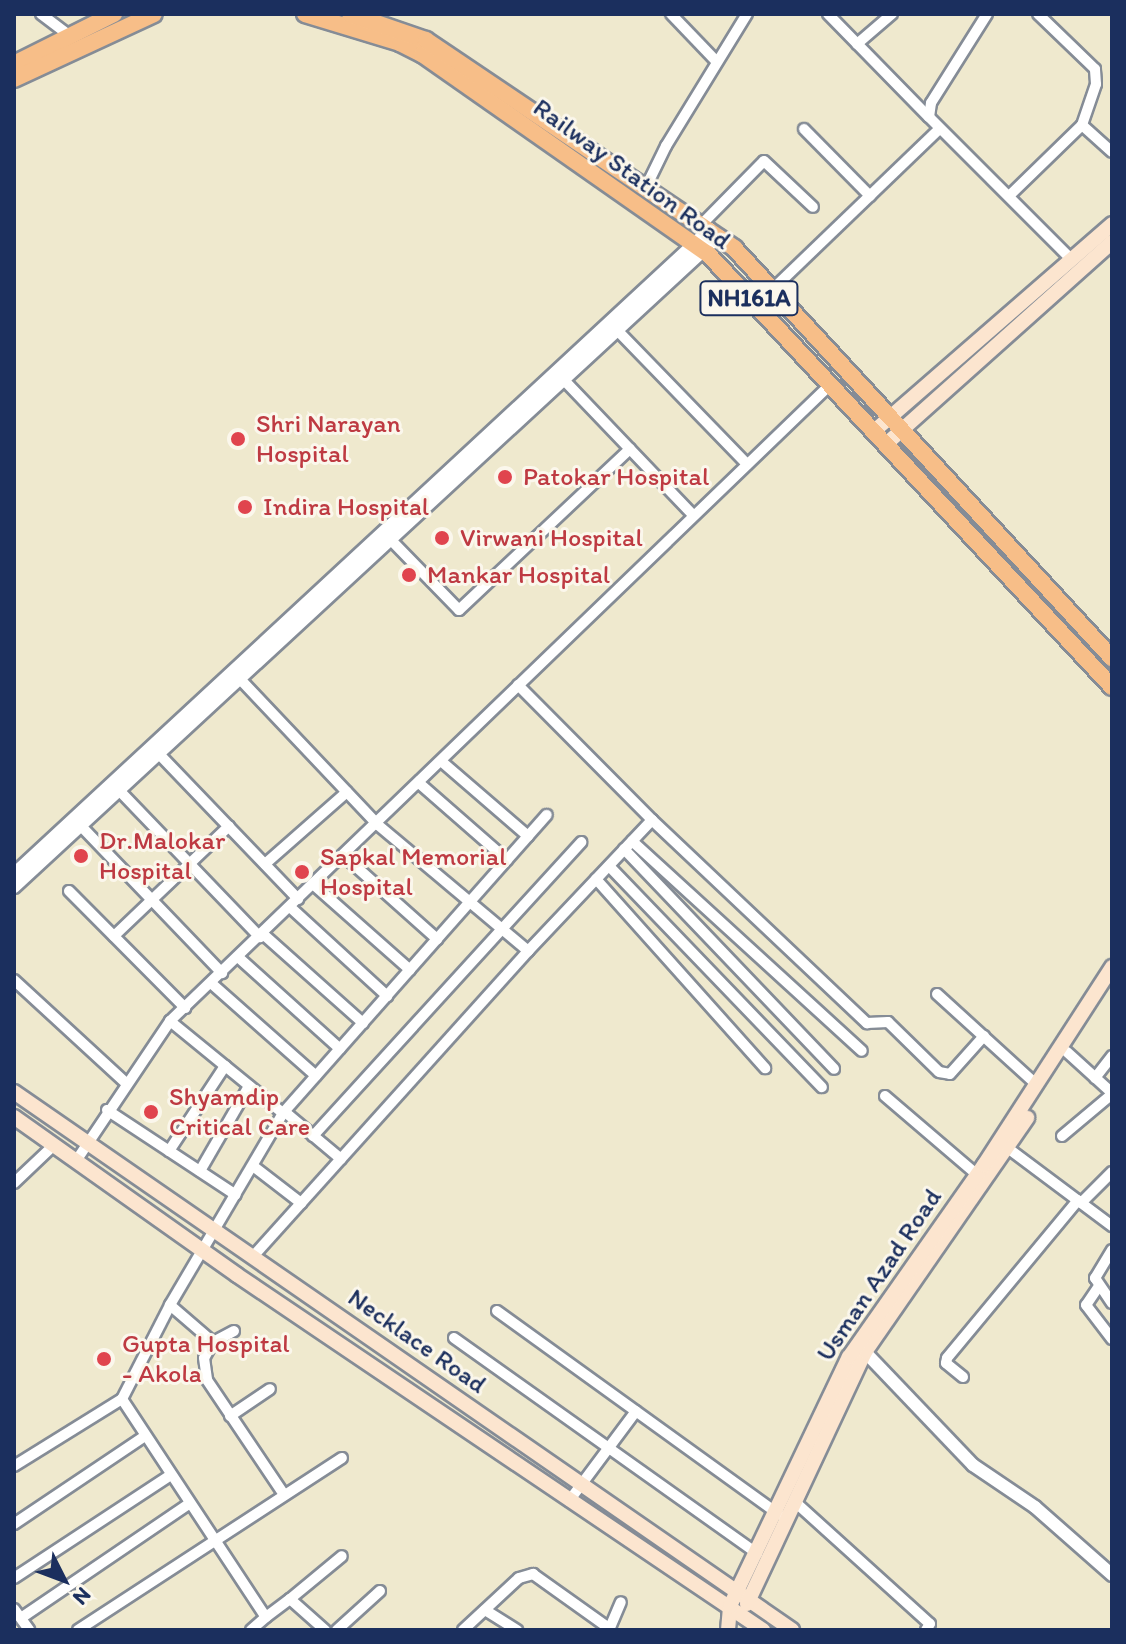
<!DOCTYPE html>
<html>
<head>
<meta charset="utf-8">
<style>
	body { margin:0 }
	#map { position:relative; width:1126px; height:1644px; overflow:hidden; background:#efe9ce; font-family:Itim,sans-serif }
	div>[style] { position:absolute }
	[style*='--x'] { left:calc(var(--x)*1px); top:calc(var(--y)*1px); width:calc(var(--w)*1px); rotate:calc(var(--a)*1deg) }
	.roads { filter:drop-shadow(2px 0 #858c96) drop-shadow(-2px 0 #858c96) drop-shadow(0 2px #858c96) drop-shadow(0 -2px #858c96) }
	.minor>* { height:10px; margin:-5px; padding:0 5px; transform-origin:5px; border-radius:5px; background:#fff }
	.tertiary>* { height:12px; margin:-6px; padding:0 6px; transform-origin:6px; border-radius:6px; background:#fff }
	.secondary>* { height:14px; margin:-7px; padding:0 7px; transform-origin:7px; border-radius:7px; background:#fce5cf }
	.primary>* { height:16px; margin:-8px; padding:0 8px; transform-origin:8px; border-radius:8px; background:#f7be88 }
	.trunk>* { height:16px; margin:-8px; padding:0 8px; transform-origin:8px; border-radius:8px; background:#f7be88 }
	.dots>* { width:22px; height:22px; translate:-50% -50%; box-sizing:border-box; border:4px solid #fbf7ec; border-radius:50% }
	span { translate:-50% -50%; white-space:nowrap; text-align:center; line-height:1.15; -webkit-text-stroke:6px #fbf7ec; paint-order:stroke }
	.shield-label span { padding:2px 6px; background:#fbf7ec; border:2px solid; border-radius:6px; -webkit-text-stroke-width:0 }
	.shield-label { font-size:24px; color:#1b2f5e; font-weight:700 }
	.street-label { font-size:26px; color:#1b2f5e }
	.health-label { font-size:26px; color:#be3a42 }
	.left { translate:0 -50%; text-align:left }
	.frame { position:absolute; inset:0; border:16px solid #1b2f5e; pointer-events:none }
	.north { position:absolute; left:24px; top:1540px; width:80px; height:80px; -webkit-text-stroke:6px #fbf7ec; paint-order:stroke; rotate:132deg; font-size:22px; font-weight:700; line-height:32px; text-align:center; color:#1b2f5e }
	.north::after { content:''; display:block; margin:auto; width:28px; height:36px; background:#1b2f5e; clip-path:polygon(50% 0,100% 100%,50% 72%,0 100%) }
</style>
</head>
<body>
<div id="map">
	<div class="roads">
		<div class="minor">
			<div style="--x:41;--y:14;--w:36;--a:37"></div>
			<div style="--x:671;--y:14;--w:66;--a:46.2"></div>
			<div style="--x:828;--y:14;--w:144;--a:45.6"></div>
			<div style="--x:987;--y:14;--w:105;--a:122.2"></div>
			<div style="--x:931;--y:103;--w:14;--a:98"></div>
			<div style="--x:929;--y:117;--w:201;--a:45"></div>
			<div style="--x:857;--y:44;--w:46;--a:-40.6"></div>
			<div style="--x:1082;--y:125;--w:40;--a:42"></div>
			<div style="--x:804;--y:129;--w:94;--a:45.4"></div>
			<div style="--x:646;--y:187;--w:46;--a:-64"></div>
			<div style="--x:666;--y:146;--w:155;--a:-58.5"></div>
			<div style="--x:1009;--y:196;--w:102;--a:-44.2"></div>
			<div style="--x:1082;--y:125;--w:43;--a:-71.1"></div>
			<div style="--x:1096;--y:84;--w:15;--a:-94"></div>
			<div style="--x:1095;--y:69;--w:79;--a:-136"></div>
			<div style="--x:702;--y:224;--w:88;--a:-45.5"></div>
			<div style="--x:764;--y:161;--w:67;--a:43.2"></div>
			<div style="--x:773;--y:289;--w:231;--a:-43.9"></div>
			<div style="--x:617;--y:330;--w:187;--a:45.9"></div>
			<div style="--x:563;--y:379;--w:188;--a:46.3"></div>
			<div style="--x:390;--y:539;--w:99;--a:45.8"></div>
			<div style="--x:459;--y:610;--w:235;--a:-43.3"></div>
			<div style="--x:240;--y:679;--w:201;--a:46.6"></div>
			<div style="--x:378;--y:825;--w:196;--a:40"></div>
			<div style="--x:528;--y:951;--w:412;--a:132"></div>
			<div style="--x:518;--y:685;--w:190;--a:45.2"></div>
			<div style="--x:652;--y:820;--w:180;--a:133.4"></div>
			<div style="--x:159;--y:754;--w:201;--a:46.2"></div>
			<div style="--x:441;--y:761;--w:115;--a:40.8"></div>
			<div style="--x:419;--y:783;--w:117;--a:41.2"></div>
			<div style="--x:114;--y:785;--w:211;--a:46.2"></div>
			<div style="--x:652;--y:820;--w:296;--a:43.4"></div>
			<div style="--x:867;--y:1023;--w:21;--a:-3"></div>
			<div style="--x:888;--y:1022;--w:71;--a:44.4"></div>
			<div style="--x:939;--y:1072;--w:11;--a:10"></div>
			<div style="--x:950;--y:1074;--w:51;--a:-48.2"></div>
			<div style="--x:81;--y:826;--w:204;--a:46.2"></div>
			<div style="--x:632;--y:841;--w:311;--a:42.4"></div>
			<div style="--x:624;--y:849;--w:304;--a:46.3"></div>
			<div style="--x:344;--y:856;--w:125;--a:41.7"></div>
			<div style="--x:265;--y:864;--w:109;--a:-41.3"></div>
			<div style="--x:609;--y:866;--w:307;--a:46.1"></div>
			<div style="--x:596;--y:879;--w:254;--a:48.2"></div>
			<div style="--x:314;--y:885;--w:128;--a:41.5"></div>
			<div style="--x:69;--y:891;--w:165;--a:45.2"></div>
			<div style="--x:290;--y:907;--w:132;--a:42.5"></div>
			<div style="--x:263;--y:934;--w:134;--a:41.7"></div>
			<div style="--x:114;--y:936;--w:159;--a:-43.7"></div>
			<div style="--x:238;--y:957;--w:137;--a:42"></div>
			<div style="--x:14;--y:980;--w:151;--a:42.6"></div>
			<div style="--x:211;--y:983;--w:140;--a:41.5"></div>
			<div style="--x:937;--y:994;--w:135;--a:42.3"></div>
			<div style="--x:170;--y:1021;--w:146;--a:39.2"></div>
			<div style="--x:1067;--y:1052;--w:61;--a:42.3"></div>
			<div style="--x:1095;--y:1078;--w:28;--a:-52"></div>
			<div style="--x:885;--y:1096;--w:125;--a:40.5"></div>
			<div style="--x:107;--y:1110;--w:154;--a:33.4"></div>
			<div style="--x:285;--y:1112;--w:73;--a:40"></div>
			<div style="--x:313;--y:1136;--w:398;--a:-47.6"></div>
			<div style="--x:1062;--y:1136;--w:65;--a:-40"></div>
			<div style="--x:1001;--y:1143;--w:139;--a:36.8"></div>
			<div style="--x:169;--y:1151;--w:102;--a:-56.6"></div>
			<div style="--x:76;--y:1161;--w:169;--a:-56.1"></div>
			<div style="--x:170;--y:1021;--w:917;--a:-43.94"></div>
			<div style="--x:253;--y:1166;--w:61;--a:37.6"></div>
			<div style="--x:200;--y:1171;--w:98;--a:-60"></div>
			<div style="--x:14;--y:1183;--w:55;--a:-43.5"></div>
			<div style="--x:1081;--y:1203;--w:44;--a:-45"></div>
			<div style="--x:1112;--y:1250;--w:33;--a:121"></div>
			<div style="--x:1095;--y:1278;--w:30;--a:56"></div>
			<div style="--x:1099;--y:1286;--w:23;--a:124"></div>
			<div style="--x:1086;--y:1305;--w:43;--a:52.6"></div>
			<div style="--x:170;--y:1305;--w:57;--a:40.7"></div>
			<div style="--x:497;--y:1311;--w:347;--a:35.8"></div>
			<div style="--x:234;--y:1331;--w:24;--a:152"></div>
			<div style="--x:213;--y:1342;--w:18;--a:119"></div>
			<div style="--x:204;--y:1358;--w:22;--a:82"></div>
			<div style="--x:207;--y:1380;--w:136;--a:56.1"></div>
			<div style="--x:454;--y:1338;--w:372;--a:35.4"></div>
			<div style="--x:963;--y:1377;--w:22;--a:-141"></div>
			<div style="--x:946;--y:1363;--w:5;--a:-79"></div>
			<div style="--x:947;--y:1358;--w:205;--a:-50.3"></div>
			<div style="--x:122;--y:1399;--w:261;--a:56.6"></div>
			<div style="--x:266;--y:1617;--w:30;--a:-37"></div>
			<div style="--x:290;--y:1599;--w:47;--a:41.5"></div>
			<div style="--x:230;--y:1416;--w:48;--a:-34"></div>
			<div style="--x:14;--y:1466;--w:127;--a:-31.8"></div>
			<div style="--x:122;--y:1399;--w:106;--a:-62.9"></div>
			<div style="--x:170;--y:1305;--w:223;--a:-59.5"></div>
			<div style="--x:283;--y:1113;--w:398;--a:-48.5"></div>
			<div style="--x:569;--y:1501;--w:112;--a:-53.3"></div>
			<div style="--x:794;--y:1501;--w:183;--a:42.1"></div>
			<div style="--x:930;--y:1624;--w:7;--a:124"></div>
			<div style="--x:14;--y:1524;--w:158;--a:-33.9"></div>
			<div style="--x:14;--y:1578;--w:188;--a:-33.3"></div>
			<div style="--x:290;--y:1599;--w:67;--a:-39.6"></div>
			<div style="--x:14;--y:1609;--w:26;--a:54"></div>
			<div style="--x:485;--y:1610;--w:38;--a:32"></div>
			<div style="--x:21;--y:1618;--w:203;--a:-34.2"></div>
			<div style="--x:78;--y:1630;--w:315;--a:-33.1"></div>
			<div style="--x:251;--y:1630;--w:20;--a:-41"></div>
			<div style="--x:337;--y:1630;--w:58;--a:-42.2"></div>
			<div style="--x:463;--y:1630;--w:76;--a:-42.9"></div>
			<div style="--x:519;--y:1578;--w:15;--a:-16"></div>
			<div style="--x:533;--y:1574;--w:95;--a:35.5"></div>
			<div style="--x:609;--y:1630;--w:30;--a:-67"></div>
		</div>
		<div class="tertiary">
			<div style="--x:14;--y:874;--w:949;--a:-42.82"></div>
			<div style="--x:14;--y:887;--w:960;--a:-42.72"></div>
			<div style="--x:865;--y:1352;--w:156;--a:46.3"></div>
			<div style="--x:973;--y:1465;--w:75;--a:34.1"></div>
			<div style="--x:1035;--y:1507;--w:103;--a:41.4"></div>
		</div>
		<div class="secondary">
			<div style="--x:873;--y:432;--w:317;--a:-41"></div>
			<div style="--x:885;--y:445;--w:305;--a:-41.8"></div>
			<div style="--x:14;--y:1092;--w:946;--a:34.66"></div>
			<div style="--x:14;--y:1117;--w:273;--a:35.3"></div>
			<div style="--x:237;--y:1275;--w:635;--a:34.02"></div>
			<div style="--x:747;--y:1604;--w:278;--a:-64.9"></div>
			<div style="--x:865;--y:1352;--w:285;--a:-55.3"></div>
			<div style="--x:728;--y:1630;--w:24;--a:-85"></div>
			<div style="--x:730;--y:1606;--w:276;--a:-64.5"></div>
			<div style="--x:849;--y:1357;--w:235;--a:-54.9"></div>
			<div style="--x:984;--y:1165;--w:236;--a:-57.1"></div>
		</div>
		<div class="primary">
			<div style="--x:14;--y:64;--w:112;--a:-26.6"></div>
			<div style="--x:14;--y:79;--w:154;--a:-24.9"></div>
		</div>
		<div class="trunk">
			<div style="--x:305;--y:14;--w:99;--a:17"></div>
			<div style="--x:400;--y:43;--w:25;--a:27"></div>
			<div style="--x:422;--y:54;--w:349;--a:35"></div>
			<div style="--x:708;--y:254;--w:592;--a:46.98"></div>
			<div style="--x:350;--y:14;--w:80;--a:18.9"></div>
			<div style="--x:426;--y:40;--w:372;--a:34"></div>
			<div style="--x:734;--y:248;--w:558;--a:47.33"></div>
		</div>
	</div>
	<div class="dots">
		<div style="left:238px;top:439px;background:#e0444e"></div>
		<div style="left:505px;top:477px;background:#e0444e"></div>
		<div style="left:245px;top:507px;background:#e0444e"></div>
		<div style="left:442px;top:538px;background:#e0444e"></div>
		<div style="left:409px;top:575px;background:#e0444e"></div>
		<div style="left:81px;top:856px;background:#e0444e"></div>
		<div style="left:302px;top:872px;background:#e0444e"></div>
		<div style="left:151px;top:1112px;background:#e0444e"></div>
		<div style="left:104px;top:1359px;background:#e0444e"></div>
	</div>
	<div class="shield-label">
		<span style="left:749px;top:298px">NH161A</span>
	</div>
	<div class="street-label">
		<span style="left:632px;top:174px;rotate:36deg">Railway Station Road</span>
		<span style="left:879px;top:1275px;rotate:-56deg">Usman Azad Road</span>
		<span style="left:417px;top:1341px;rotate:35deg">Necklace Road</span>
	</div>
	<div class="health-label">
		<span class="left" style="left:256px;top:439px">Shri Narayan<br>Hospital</span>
		<span class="left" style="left:523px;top:477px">Patokar Hospital</span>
		<span class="left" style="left:263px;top:507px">Indira Hospital</span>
		<span class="left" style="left:460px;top:538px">Virwani Hospital</span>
		<span class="left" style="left:427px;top:575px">Mankar Hospital</span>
		<span class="left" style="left:99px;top:856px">Dr.Malokar<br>Hospital</span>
		<span class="left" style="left:320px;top:872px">Sapkal Memorial<br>Hospital</span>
		<span class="left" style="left:169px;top:1112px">Shyamdip<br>Critical Care</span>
		<span class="left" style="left:122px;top:1359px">Gupta Hospital<br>- Akola</span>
	</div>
	<div class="frame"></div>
	<div class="north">N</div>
</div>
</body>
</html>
